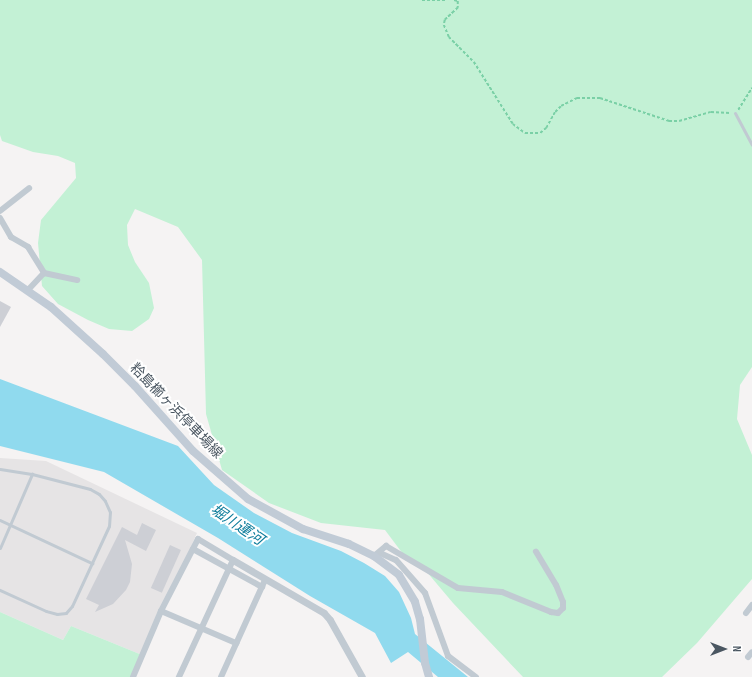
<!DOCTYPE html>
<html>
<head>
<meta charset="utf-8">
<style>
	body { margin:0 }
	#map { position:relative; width:752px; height:677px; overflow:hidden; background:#f5f3f3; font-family:"Sofia Sans Condensed","Noto Sans JP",sans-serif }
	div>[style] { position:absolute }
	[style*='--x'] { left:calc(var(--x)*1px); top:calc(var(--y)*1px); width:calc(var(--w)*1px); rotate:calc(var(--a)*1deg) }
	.education>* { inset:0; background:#e6e4e5 }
	.green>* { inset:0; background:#c3f1d5 }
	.water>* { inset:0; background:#90daee }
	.building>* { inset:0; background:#cdcfd5; transform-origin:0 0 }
	.path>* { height:1.5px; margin-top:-0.75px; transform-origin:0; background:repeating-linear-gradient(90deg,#7ad0a6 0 3px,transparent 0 5px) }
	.service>* { height:3px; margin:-1.5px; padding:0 1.5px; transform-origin:1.5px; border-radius:1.5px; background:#c1cad2 }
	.minor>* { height:6px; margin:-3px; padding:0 3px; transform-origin:3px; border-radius:3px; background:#c1cad2 }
	.tertiary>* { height:7px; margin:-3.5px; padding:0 3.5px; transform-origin:3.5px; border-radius:3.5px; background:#c1cad2 }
	.secondary>* { height:8px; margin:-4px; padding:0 4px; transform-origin:4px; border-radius:4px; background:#c1cbd6 }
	span { translate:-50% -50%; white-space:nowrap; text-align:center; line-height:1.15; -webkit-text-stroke:4px #fff; paint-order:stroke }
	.street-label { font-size:14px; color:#4a5661 }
	.water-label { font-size:15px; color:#0c7c9b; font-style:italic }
	.north { position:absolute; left:704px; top:629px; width:40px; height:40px; -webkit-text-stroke:3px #fff; paint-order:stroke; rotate:90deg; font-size:11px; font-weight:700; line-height:16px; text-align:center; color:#4a5661 }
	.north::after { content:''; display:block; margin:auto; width:14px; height:18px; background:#4a5661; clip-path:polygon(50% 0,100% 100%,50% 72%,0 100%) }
</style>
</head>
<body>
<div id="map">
	<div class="education">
		<div style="clip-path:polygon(0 458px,46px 461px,197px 533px,142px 655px,71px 626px,63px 640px,0 612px)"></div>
	</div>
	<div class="green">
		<div style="clip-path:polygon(0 0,752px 0,752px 367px,740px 385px,737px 419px,752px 455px,752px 579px,697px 643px,662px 677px,523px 677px,453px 603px,421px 565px,403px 554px,385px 530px,321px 523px,269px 503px,222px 470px,206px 414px,202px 260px,178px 227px,135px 209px,127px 225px,128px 245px,135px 262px,149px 283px,154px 308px,149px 319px,132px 331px,109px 329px,88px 320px,58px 304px,42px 286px,38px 243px,41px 220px,76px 178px,75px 163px,58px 156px,33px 152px,2px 141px,0 135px)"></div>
		<div style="clip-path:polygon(0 612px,63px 640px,71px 626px,142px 655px,132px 677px,0 677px)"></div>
	</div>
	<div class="water">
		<div style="clip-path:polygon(0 379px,178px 446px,214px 485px,254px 513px,292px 533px,341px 551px,364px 563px,385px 576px,399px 592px,411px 618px,415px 634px,468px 677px,438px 677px,408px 652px,391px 663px,375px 633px,310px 596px,218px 538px,104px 472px,0 446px)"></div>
	</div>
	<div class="building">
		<div style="clip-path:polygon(0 301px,11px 307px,0 327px)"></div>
		<div style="clip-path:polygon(142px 523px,156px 530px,146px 551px,125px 540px,132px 564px,130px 582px,126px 590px,113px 604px,95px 612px,99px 605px,86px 599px,122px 527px,137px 535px)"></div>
		<div style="left:170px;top:545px;width:12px;height:47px;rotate:24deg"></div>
	</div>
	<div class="path">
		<div style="--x:422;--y:0;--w:24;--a:0"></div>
		<div style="--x:454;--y:0;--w:4;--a:14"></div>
		<div style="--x:458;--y:1;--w:7;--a:90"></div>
		<div style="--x:458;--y:8;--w:18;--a:137"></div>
		<div style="--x:445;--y:20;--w:5;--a:101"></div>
		<div style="--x:444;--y:25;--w:13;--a:67"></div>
		<div style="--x:449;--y:37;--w:35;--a:45"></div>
		<div style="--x:474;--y:62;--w:73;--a:57.8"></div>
		<div style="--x:513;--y:124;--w:15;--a:37"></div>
		<div style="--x:525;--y:133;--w:15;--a:0"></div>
		<div style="--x:540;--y:133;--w:8;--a:-40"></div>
		<div style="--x:546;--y:128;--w:18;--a:-61"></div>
		<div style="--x:555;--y:112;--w:8;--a:-45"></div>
		<div style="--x:561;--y:106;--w:18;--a:-27"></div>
		<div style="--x:577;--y:98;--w:23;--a:0"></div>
		<div style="--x:600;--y:98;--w:73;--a:18.4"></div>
		<div style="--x:669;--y:121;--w:10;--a:0"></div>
		<div style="--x:679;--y:121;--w:33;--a:-16"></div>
		<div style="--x:711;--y:112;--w:19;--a:3"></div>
		<div style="--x:738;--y:110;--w:26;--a:-58"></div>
	</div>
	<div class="service">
		<div style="--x:735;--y:113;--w:36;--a:62"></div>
		<div style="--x:0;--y:469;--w:32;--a:9"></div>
		<div style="--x:32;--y:474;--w:60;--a:14.5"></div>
		<div style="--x:90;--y:489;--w:10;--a:29"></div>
		<div style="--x:99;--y:494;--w:9;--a:49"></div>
		<div style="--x:105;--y:501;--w:12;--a:66"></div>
		<div style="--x:110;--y:512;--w:14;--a:94"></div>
		<div style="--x:109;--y:526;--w:88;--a:114.8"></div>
		<div style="--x:72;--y:606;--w:9;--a:131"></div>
		<div style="--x:66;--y:613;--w:9;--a:174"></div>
		<div style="--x:57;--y:614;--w:11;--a:-165"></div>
		<div style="--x:46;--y:611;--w:51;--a:-155.5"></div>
		<div style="--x:0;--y:520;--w:102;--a:25.1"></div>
		<div style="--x:0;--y:548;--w:81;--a:-66.6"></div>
	</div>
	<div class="minor">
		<div style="--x:0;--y:211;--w:37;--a:-38"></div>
		<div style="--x:0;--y:218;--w:22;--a:60"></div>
		<div style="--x:11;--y:237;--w:20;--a:30"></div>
		<div style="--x:28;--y:247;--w:31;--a:58"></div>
		<div style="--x:44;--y:273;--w:34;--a:12"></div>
		<div style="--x:28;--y:290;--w:23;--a:-47"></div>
		<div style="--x:193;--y:549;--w:79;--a:28.8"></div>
		<div style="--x:380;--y:553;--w:17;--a:24"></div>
		<div style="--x:396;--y:560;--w:44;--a:48.7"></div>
		<div style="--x:425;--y:593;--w:67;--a:69.9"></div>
		<div style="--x:448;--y:656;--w:35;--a:37"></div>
		<div style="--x:374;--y:556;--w:16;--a:-40"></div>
		<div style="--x:386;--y:546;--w:83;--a:30.3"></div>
		<div style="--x:458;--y:588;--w:44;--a:5.2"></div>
		<div style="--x:502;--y:592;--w:53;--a:22.2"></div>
		<div style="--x:551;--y:612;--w:7;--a:8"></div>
		<div style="--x:558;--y:613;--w:7;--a:-45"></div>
		<div style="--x:563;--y:608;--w:6;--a:-90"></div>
		<div style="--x:563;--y:602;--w:18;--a:-112"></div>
		<div style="--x:556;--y:585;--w:39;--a:-121"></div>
		<div style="--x:161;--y:611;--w:82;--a:23.1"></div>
		<div style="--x:746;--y:613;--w:10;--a:-53"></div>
		<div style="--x:748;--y:657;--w:6;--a:-51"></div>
		<div style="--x:133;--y:677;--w:72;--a:-67"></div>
		<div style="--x:161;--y:611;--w:81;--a:-62.8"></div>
		<div style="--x:198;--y:539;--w:41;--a:31"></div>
		<div style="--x:233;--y:560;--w:129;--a:114.8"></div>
		<div style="--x:221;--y:677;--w:107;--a:-65.6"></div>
	</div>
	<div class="tertiary">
		<div style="--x:233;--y:560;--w:105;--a:30.2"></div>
		<div style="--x:324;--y:613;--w:9;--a:49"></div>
		<div style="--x:330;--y:620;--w:65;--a:60.7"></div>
	</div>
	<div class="secondary">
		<div style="--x:0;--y:272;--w:62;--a:34.5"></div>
		<div style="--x:51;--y:307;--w:70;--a:42.1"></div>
		<div style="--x:103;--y:354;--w:45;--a:45"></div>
		<div style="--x:135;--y:386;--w:87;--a:48.3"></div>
		<div style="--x:193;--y:451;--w:73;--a:41.1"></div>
		<div style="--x:248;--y:499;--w:63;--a:28.6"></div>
		<div style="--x:303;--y:529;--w:48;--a:18.1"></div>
		<div style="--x:349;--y:544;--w:28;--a:26"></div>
		<div style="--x:374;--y:556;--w:31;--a:37"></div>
		<div style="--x:399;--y:575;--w:31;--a:59"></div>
		<div style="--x:415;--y:602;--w:18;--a:74"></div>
		<div style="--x:420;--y:619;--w:44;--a:83.5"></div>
		<div style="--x:425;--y:663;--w:15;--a:74"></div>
	</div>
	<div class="street-label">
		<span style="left:176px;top:411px;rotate:46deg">粭島櫛ヶ浜停車場線</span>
	</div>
	<div class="water-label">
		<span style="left:237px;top:525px;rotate:34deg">堀川運河</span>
	</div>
	<div class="north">N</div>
</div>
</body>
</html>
